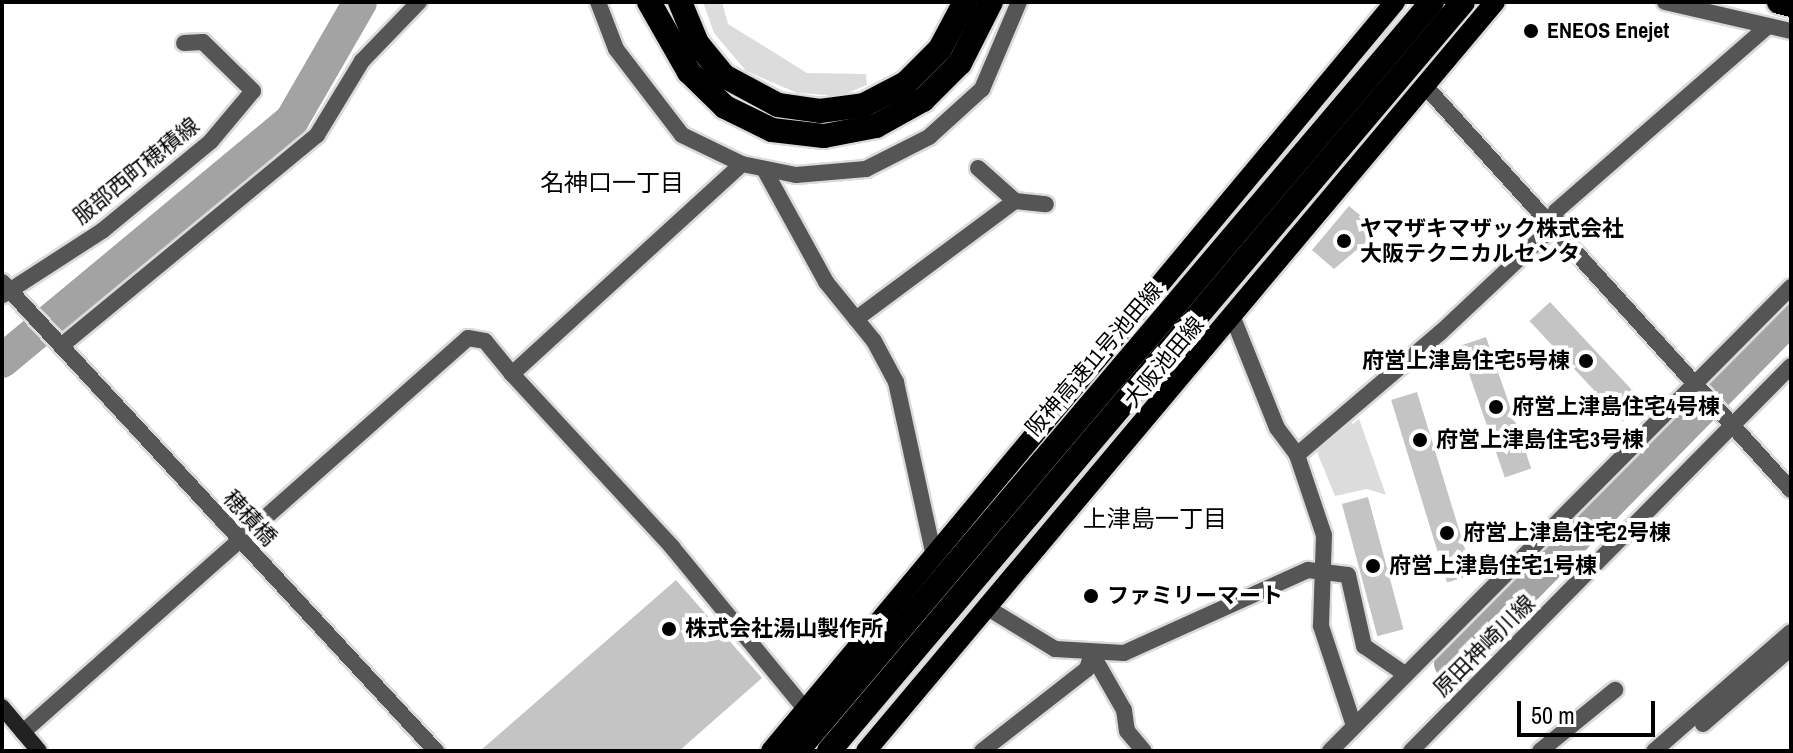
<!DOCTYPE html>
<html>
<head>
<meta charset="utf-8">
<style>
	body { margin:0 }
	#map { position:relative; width:1793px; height:753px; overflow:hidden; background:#fff; font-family:"Archivo Narrow","Noto Sans JP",sans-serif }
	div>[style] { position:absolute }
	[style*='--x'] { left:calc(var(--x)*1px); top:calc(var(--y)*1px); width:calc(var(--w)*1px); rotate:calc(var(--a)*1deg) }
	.green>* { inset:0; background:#dcdcdc }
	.river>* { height:34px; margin:-17px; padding:0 17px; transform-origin:17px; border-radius:17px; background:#a3a3a3 }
	.building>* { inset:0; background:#c4c4c4; transform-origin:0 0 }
	.roads { filter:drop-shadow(2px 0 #dbdbdb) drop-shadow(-2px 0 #dbdbdb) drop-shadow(0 2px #dbdbdb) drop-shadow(0 -2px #dbdbdb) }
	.minor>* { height:16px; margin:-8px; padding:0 8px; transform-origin:8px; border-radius:8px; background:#555 }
	.tertiary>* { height:16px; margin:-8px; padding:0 8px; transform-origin:8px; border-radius:8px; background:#555 }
	.secondary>* { height:16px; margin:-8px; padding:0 8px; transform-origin:8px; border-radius:8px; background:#222 }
	.primary>* { height:20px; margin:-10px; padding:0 10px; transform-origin:10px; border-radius:10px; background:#000 }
	.motorway>* { height:24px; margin:-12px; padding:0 12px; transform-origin:12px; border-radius:12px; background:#000 }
	.dots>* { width:22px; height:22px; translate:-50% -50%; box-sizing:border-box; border:4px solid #fff; border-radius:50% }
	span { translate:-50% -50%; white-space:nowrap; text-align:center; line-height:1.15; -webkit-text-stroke:8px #fff; paint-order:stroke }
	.poi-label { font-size:22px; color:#000; font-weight:700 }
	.left { translate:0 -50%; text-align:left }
	.right { translate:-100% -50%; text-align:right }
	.street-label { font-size:22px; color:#000 }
	.neighbourhood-label { font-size:24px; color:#000 }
	.frame { position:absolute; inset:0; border:4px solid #000; pointer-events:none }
	.scale { position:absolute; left:1517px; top:701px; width:138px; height:36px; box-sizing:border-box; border:4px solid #000; border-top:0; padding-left:10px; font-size:24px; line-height:28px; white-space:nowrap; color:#000; -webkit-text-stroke:6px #fff; paint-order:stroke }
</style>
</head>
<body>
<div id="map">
	<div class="green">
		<div style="clip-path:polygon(703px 2px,722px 2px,728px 24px,807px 73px,866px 74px,867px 85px,840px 96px,797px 93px,746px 71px,714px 33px)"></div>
		<div style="clip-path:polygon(1359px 419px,1386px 495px,1367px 489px,1335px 496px,1315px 447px,1349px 420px,1353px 424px)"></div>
	</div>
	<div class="river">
		<div style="--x:2;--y:361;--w:377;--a:-39.7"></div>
		<div style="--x:292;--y:120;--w:136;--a:-60"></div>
		<div style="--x:1451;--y:663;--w:485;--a:-45.5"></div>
	</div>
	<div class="building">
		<div style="clip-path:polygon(1349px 206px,1379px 231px,1334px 269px,1312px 250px)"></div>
		<div style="left:1550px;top:302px;width:137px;height:28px;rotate:47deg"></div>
		<div style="left:1486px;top:337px;width:139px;height:28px;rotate:71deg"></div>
		<div style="left:1417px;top:392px;width:191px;height:27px;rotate:73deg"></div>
		<div style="left:1368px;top:497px;width:137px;height:27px;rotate:75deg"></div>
		<div style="clip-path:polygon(676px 580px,762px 678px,679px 751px,480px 751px)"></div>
	</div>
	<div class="roads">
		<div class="minor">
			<div style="--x:598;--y:2;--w:50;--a:69"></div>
			<div style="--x:616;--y:49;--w:108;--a:52.5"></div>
			<div style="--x:682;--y:135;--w:67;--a:25.8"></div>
			<div style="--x:742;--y:164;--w:55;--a:11.5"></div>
			<div style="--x:796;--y:175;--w:70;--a:-4.9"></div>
			<div style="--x:866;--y:169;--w:71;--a:-26.9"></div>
			<div style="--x:929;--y:137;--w:72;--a:-42.2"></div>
			<div style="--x:982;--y:89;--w:95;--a:-67"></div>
			<div style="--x:1665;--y:2;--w:129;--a:13"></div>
			<div style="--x:1425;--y:86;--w:545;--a:47.83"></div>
			<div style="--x:978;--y:168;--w:50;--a:41.7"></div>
			<div style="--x:1015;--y:201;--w:31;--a:6"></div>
			<div style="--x:764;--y:169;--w:129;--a:61.2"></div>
			<div style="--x:826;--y:282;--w:76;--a:50.9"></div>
			<div style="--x:874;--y:341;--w:47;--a:61.8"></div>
			<div style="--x:896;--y:382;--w:179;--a:77.7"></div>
			<div style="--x:2;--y:282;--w:639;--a:47.22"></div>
			<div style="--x:3;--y:295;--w:118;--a:-32.9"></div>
			<div style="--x:102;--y:231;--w:141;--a:-39.5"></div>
			<div style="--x:211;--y:141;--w:65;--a:-50"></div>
			<div style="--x:253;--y:91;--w:70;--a:-135.6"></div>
			<div style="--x:203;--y:42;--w:19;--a:177"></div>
			<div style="--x:1233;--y:318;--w:118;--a:68.2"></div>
			<div style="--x:1277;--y:428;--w:34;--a:53"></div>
			<div style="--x:1297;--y:455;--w:84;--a:71.4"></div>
			<div style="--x:1324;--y:535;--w:91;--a:91.9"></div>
			<div style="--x:1321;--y:626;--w:105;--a:71.7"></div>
			<div style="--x:856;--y:319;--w:198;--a:-36.6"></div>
			<div style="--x:61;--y:346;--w:332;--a:-39.5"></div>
			<div style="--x:317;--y:135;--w:87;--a:-58.7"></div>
			<div style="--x:362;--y:61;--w:82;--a:-46"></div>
			<div style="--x:512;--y:374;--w:236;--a:47.2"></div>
			<div style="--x:672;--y:547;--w:211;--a:50.6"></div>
			<div style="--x:1297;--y:455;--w:188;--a:-40.5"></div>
			<div style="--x:1440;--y:333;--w:156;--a:-43.2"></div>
			<div style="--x:1554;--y:226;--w:15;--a:-82"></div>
			<div style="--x:1556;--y:211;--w:281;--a:-41.1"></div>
			<div style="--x:986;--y:607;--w:81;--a:31.3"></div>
			<div style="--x:1055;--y:649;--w:69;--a:3.3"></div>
			<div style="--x:1124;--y:653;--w:202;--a:-24.3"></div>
			<div style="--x:1308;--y:570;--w:40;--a:7.1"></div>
			<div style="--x:1348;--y:575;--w:73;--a:77.3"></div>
			<div style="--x:1364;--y:646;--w:46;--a:34.4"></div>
			<div style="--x:1092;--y:654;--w:64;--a:60.3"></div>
			<div style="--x:1124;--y:710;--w:21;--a:82"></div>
			<div style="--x:1127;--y:731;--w:26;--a:50"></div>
			<div style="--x:1703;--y:724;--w:116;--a:-40.8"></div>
			<div style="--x:23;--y:732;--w:594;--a:-41.52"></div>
			<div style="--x:468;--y:338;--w:17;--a:10"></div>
			<div style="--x:485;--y:341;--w:43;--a:50.7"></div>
			<div style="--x:512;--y:374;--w:311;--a:-42.4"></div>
			<div style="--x:982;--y:751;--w:133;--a:-38"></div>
			<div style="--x:1087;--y:669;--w:16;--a:-72"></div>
			<div style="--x:1330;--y:751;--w:654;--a:-45.19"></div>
			<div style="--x:1540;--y:751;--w:97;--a:-39.1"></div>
			<div style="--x:1654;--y:751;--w:181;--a:-41"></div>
		</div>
		<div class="tertiary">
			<div style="--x:1411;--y:751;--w:541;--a:-45.37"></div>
		</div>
		<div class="secondary">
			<div style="--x:2;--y:707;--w:57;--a:49.9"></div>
		</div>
		<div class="primary">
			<div style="--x:771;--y:751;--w:975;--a:-50.2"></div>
			<div style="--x:866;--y:751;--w:978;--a:-49.98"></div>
		</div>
		<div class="motorway">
			<div style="--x:649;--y:2;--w:81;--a:60.3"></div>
			<div style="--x:689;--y:72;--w:50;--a:44.2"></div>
			<div style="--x:725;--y:107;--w:52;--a:26.1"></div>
			<div style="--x:772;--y:130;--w:52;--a:6.6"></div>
			<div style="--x:824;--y:136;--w:53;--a:-10.9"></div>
			<div style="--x:876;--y:126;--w:54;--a:-29"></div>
			<div style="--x:923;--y:100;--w:52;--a:-45"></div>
			<div style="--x:960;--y:63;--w:68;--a:-63.1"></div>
			<div style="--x:680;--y:2;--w:44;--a:67.5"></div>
			<div style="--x:697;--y:43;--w:43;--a:50.7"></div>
			<div style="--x:724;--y:76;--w:61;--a:28.2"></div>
			<div style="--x:778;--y:105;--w:42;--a:8.1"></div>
			<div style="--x:820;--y:111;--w:44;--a:-7.8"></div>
			<div style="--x:864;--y:105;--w:47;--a:-27.6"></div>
			<div style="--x:906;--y:83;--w:48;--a:-45"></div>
			<div style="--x:940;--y:49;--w:53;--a:-62"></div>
			<div style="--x:1779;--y:2;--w:12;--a:14"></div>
			<div style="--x:797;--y:751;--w:982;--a:-49.71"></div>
			<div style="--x:829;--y:751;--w:981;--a:-49.75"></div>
		</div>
	</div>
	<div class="dots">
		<div style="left:1531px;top:31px;background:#000"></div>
		<div style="left:1344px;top:241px;background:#000"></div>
		<div style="left:1586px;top:361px;background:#000"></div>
		<div style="left:1496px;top:407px;background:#000"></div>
		<div style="left:1420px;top:440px;background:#000"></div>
		<div style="left:1447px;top:533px;background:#000"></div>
		<div style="left:1373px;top:566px;background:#000"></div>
		<div style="left:1091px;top:596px;background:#000"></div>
		<div style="left:669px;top:629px;background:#000"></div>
	</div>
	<div class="poi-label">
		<span class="left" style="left:1547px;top:31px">ENEOS Enejet</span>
		<span class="left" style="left:1360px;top:241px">ヤマザキマザック株式会社<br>大阪テクニカルセンタ</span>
		<span class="right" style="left:1570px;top:361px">府営上津島住宅5号棟</span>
		<span class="left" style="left:1512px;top:407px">府営上津島住宅4号棟</span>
		<span class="left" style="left:1436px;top:440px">府営上津島住宅3号棟</span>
		<span class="left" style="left:1463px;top:533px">府営上津島住宅2号棟</span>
		<span class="left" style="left:1389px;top:566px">府営上津島住宅1号棟</span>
		<span class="left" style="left:1107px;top:596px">ファミリーマート</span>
		<span class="left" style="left:685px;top:629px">株式会社湯山製作所</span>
	</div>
	<div class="street-label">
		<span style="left:136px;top:171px;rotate:-39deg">服部西町穂積線</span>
		<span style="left:1094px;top:359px;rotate:-49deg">阪神高速11号池田線</span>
		<span style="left:1164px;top:362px;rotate:-50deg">大阪池田線</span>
		<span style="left:250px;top:518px;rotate:47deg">穂積橋</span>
		<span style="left:1484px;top:646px;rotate:-45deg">原田神崎川線</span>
	</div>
	<div class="neighbourhood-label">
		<span style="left:612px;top:183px">名神口一丁目</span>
		<span style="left:1155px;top:519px">上津島一丁目</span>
	</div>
	<div class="frame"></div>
	<div class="scale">50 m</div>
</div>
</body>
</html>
